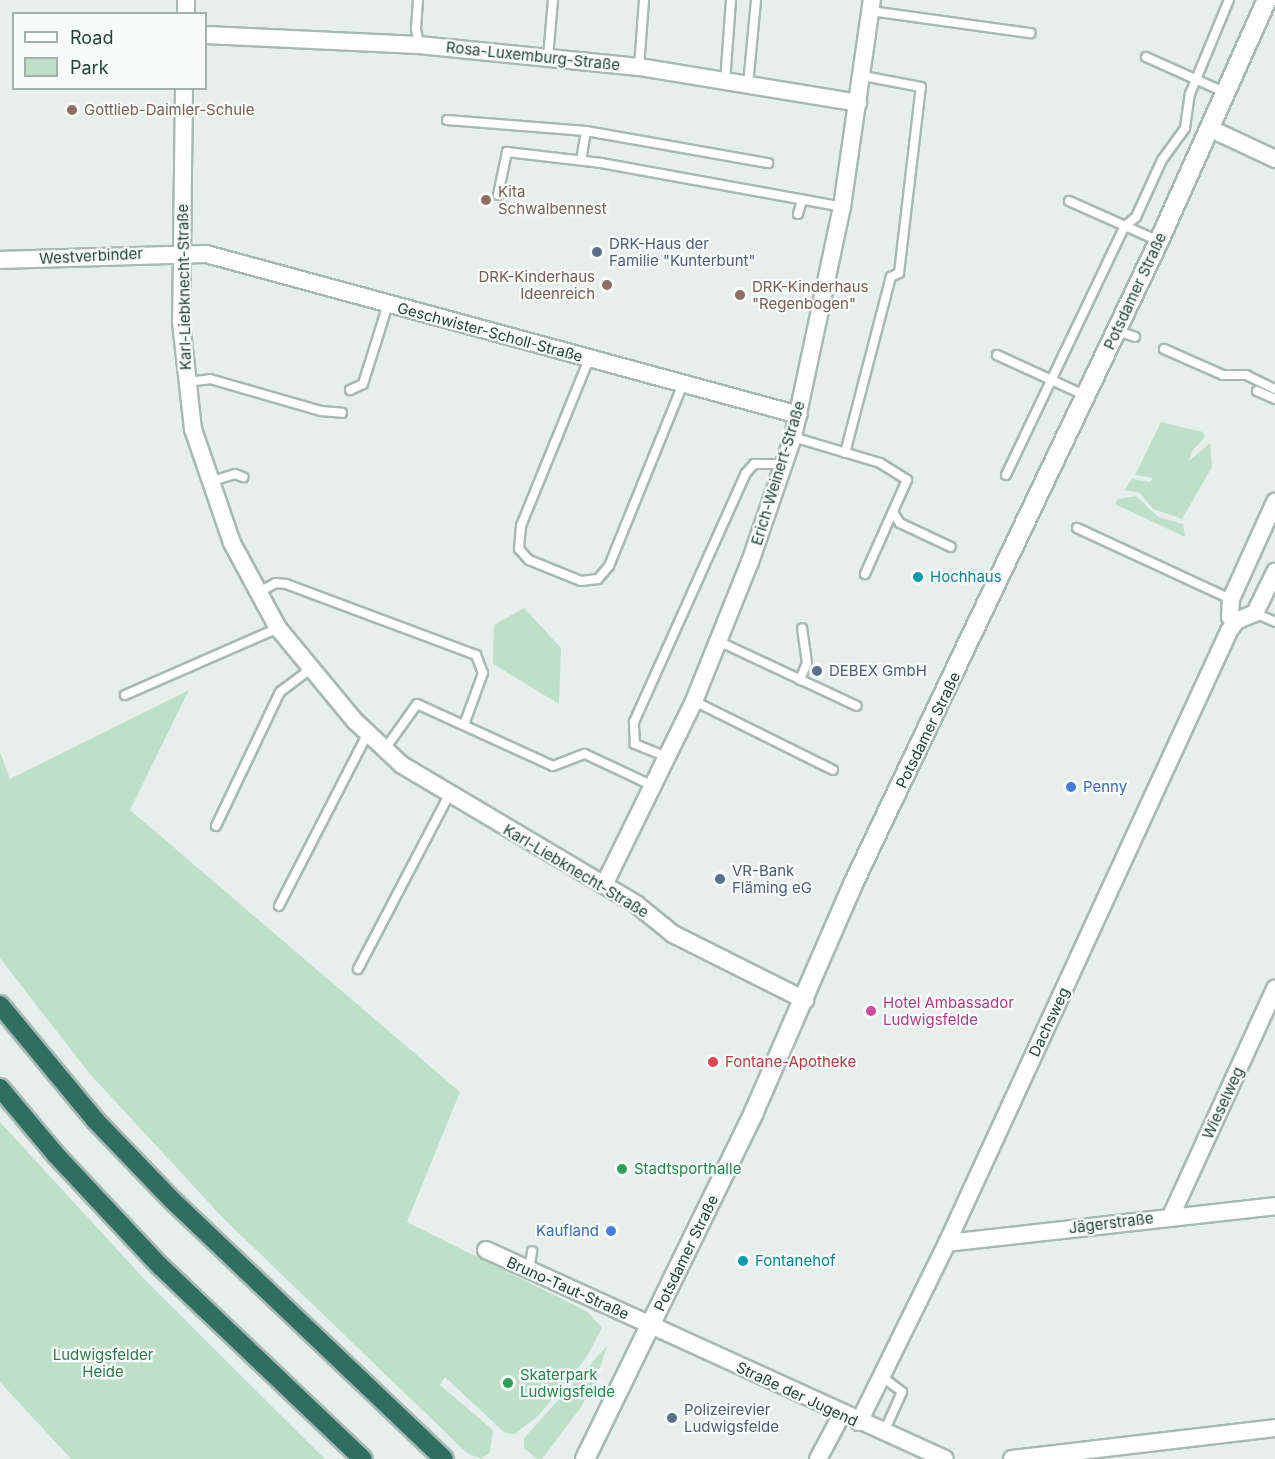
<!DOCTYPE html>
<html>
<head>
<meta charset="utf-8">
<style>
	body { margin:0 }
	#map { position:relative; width:1275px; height:1459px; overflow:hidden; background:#e6efeb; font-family:Inter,sans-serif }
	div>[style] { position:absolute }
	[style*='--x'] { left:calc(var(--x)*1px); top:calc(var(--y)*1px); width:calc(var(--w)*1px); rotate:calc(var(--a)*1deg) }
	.green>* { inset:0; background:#bfe0c8 }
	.roads { filter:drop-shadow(2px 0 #a8b8b2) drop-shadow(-2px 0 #a8b8b2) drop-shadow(0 2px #a8b8b2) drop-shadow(0 -2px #a8b8b2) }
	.service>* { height:8px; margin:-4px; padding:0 4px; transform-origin:4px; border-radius:4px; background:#fff }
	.minor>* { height:16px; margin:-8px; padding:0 8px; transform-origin:8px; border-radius:8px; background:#fff }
	.secondary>* { height:18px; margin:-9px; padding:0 9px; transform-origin:9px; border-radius:9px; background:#fff }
	.motorway>* { height:18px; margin:-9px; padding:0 9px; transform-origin:9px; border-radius:9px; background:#2f6f62 }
	.dots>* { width:16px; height:16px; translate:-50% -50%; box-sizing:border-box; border:3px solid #f7fbf9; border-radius:50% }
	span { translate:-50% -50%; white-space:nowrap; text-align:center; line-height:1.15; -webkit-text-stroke:4.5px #f7fbf9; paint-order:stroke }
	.street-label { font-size:15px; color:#24423a }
	.education-label { font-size:15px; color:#785e54 }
	.left { translate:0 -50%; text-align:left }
	.right { translate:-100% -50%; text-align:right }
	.service-label { font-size:15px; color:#4e5e75 }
	.culture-label { font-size:15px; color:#0d838f }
	.shop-label { font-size:15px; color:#366cbe }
	.hotel-label { font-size:15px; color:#b23c85 }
	.health-label { font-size:15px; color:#be3a42 }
	.leisure-label { font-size:15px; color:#27864d }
	.park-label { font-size:15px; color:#2d7a4b }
	.legend { position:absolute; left:12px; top:12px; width:195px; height:78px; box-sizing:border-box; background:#f7fbf9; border:2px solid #a3b1ad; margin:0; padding:8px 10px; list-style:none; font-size:18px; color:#24423a }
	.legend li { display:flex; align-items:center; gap:12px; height:30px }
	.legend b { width:30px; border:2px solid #a3b1ad }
</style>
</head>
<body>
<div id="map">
	<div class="green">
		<div style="clip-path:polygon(1161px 422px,1203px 432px,1205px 437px,1192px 451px,1189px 461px,1210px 443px,1212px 467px,1182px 519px,1153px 509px,1140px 493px,1124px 490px,1132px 479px,1150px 482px,1153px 478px,1135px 475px)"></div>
		<div style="clip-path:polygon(1136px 496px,1158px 517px,1183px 524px,1185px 537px,1115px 504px,1118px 499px)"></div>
		<div style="clip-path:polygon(524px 608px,561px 648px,559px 704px,493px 664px,494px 625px)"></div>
		<div style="clip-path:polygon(189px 690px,130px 810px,460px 1092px,407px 1222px,588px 1312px,602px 1328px,586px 1358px,539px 1415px,515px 1434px,505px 1433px,445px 1377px,440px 1385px,493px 1430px,490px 1452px,481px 1459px,467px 1453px,223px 1218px,89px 1073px,0 958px,0 752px,10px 779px)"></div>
		<div style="clip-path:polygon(0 1122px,148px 1283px,325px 1459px,71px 1459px,0 1382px)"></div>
		<div style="clip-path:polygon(607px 1346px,595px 1383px,579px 1410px,542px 1459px,537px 1459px,524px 1448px,524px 1438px)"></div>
	</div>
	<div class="roads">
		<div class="service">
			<div style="--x:418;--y:0;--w:29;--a:94"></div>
			<div style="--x:416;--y:29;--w:16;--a:79"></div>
			<div style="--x:871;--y:11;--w:161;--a:7.9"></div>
			<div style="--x:548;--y:57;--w:57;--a:-85"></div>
			<div style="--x:1146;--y:57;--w:88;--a:24.2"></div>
			<div style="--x:639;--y:67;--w:67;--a:-85.7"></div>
			<div style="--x:725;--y:82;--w:82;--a:-85.8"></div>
			<div style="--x:748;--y:85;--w:85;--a:-84.6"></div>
			<div style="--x:447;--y:120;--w:139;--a:4.5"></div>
			<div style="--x:586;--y:131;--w:185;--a:10"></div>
			<div style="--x:581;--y:160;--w:29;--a:-80"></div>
			<div style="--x:498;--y:195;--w:44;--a:-78.2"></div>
			<div style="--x:507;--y:152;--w:95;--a:6.7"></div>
			<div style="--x:601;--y:163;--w:245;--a:10.3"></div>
			<div style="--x:1069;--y:201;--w:98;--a:24"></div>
			<div style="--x:798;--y:214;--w:15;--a:-74"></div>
			<div style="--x:1117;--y:331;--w:19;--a:18"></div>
			<div style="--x:1164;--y:349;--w:64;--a:23.8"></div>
			<div style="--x:1223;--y:375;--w:23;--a:0"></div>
			<div style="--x:1246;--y:375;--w:32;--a:26"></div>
			<div style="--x:997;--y:355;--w:98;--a:24.7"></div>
			<div style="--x:589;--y:359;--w:180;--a:112.2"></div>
			<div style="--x:521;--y:526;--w:23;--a:95"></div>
			<div style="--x:519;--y:549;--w:15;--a:48"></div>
			<div style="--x:529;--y:560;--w:56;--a:22"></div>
			<div style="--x:581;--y:581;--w:17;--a:-7"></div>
			<div style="--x:598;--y:579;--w:17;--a:-50"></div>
			<div style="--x:609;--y:566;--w:194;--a:-67.9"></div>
			<div style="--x:187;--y:382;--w:23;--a:-7"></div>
			<div style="--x:210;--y:379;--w:116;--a:16.1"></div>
			<div style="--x:321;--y:411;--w:21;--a:5"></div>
			<div style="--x:350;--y:390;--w:14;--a:-25"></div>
			<div style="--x:363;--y:384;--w:84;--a:-72.6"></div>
			<div style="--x:1257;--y:391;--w:20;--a:24"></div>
			<div style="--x:793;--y:437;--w:91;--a:16.6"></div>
			<div style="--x:880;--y:463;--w:32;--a:32"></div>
			<div style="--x:907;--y:480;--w:103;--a:114.1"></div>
			<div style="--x:845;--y:453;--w:182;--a:-75.4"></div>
			<div style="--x:891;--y:277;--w:9;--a:-27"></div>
			<div style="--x:899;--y:273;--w:187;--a:-83.3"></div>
			<div style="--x:921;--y:87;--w:59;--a:-169.3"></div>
			<div style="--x:1006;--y:475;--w:276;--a:-64.5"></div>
			<div style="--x:1125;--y:226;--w:14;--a:-39"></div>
			<div style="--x:1136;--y:217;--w:63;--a:-65.5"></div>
			<div style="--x:1162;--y:160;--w:39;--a:-54"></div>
			<div style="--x:1185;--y:128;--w:34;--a:-82"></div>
			<div style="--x:1190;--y:94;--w:102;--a:-67.5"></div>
			<div style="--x:209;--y:482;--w:27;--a:-17"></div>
			<div style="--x:235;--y:474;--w:9;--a:21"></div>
			<div style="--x:893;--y:512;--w:13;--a:58"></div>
			<div style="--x:900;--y:523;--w:56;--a:25.2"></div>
			<div style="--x:1077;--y:528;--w:170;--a:24.8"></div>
			<div style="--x:257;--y:593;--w:21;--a:-28"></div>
			<div style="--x:276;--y:583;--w:10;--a:6"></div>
			<div style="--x:286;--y:584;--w:203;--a:20.5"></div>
			<div style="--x:476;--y:655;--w:19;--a:69"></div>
			<div style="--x:483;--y:673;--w:55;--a:110.1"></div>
			<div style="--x:1255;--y:613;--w:22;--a:24"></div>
			<div style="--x:718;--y:641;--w:153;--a:25.1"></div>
			<div style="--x:800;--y:680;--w:18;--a:-68"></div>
			<div style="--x:807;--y:663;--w:35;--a:-98"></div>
			<div style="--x:125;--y:695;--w:167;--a:-23.6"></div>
			<div style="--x:694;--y:701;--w:155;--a:26.4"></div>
			<div style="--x:385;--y:749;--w:55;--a:-54.6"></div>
			<div style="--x:417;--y:704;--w:149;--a:24.5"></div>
			<div style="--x:553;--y:766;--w:34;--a:-21"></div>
			<div style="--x:585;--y:754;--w:75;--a:25.2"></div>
			<div style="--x:667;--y:757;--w:35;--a:-158"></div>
			<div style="--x:635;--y:744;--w:22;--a:-93"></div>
			<div style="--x:634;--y:722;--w:273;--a:-65.8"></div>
			<div style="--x:746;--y:473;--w:12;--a:-48"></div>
			<div style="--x:754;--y:464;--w:30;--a:0"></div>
			<div style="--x:216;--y:826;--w:148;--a:-64.5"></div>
			<div style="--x:280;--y:692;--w:38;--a:-37"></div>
			<div style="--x:279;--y:906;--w:195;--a:-62.8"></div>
			<div style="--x:358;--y:969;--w:199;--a:-62.4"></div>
			<div style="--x:529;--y:1271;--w:20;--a:-81"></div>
			<div style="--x:881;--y:1376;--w:26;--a:37"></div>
			<div style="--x:902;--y:1392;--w:44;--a:114.2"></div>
		</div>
		<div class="minor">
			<div style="--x:186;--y:14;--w:14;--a:-90"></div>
			<div style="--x:206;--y:35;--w:213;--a:2.7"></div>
			<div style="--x:419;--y:45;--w:221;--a:5.7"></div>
			<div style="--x:639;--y:67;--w:222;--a:9.3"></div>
			<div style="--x:184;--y:88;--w:234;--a:90.7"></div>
			<div style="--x:181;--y:322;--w:108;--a:83.6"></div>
			<div style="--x:193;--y:429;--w:120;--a:71.1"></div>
			<div style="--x:232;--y:543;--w:97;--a:61.6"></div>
			<div style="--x:278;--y:628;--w:121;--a:50.4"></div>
			<div style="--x:355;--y:721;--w:64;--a:43.1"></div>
			<div style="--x:402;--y:765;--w:272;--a:30.7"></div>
			<div style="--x:636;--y:904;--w:48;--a:39"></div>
			<div style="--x:673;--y:934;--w:148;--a:26.6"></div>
			<div style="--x:1211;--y:129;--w:71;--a:25.1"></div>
			<div style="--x:0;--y:260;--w:206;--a:-1.7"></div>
			<div style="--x:206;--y:254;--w:614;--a:15.19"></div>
			<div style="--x:1236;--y:621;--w:7;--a:-146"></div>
			<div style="--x:1230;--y:617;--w:18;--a:-87"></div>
			<div style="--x:1231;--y:599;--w:107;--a:-65.6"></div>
			<div style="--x:604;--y:885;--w:205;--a:-63.9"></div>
			<div style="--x:694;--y:701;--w:150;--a:-68.1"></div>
			<div style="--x:750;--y:562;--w:132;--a:-71"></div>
			<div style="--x:793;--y:437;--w:235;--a:-78"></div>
			<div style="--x:842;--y:207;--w:209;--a:-81.8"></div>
			<div style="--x:1171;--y:1216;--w:250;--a:-65.4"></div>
			<div style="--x:947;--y:1243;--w:330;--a:-6.4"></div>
			<div style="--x:486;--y:1250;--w:504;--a:24.48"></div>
			<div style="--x:859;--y:1422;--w:199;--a:-63.8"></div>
			<div style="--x:947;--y:1243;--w:674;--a:-65.26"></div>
			<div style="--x:1229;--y:631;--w:12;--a:-55"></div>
			<div style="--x:1236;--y:621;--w:21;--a:-23"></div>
			<div style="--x:1255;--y:613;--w:46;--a:-64"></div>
			<div style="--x:818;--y:1459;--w:51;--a:-61.9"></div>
			<div style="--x:1012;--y:1459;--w:265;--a:-6.7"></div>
		</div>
		<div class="secondary">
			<div style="--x:585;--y:1459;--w:386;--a:-64"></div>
			<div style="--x:754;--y:1112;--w:249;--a:-66.5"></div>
			<div style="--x:853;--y:884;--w:712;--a:-64.55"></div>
			<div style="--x:1159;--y:241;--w:264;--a:-65.9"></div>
		</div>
		<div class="motorway">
			<div style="--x:0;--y:1005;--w:149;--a:50.4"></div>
			<div style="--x:95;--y:1120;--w:112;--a:46.1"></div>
			<div style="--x:173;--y:1201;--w:374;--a:43.6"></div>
			<div style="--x:0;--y:1088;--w:87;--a:50.1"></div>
			<div style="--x:56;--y:1155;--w:152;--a:46.9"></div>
			<div style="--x:160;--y:1266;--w:280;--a:43.6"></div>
		</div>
	</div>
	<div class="dots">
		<div style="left:72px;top:110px;background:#8d6e63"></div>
		<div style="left:486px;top:200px;background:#8d6e63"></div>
		<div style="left:597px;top:252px;background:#5c6f8a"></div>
		<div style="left:607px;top:285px;background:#8d6e63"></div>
		<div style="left:740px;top:295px;background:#8d6e63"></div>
		<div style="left:918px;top:577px;background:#0f9aa8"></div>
		<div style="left:817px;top:671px;background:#5c6f8a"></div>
		<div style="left:1071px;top:787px;background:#3f7fe0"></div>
		<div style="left:720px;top:879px;background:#5c6f8a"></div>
		<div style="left:871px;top:1011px;background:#d1479c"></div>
		<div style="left:713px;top:1062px;background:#e0444e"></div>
		<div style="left:622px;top:1169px;background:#2e9e5b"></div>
		<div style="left:611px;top:1231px;background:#3f7fe0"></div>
		<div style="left:743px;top:1261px;background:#0f9aa8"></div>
		<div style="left:508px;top:1383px;background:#2e9e5b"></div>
		<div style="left:672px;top:1418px;background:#5c6f8a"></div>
	</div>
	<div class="street-label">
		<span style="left:533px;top:56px;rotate:6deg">Rosa-Luxemburg-Straße</span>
		<span style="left:91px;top:256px;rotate:-3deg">Westverbinder</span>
		<span style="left:184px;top:287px;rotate:-91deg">Karl-Liebknecht-Straße</span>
		<span style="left:1135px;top:291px;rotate:-65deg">Potsdamer Straße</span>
		<span style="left:490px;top:332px;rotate:15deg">Geschwister-Scholl-Straße</span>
		<span style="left:778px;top:473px;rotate:-73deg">Erich-Weinert-Straße</span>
		<span style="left:928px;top:730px;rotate:-64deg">Potsdamer Straße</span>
		<span style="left:576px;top:871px;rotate:31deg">Karl-Liebknecht-Straße</span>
		<span style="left:1049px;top:1022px;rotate:-65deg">Dachsweg</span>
		<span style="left:1223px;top:1103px;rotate:-65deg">Wieselweg</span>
		<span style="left:1111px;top:1223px;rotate:-7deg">Jägerstraße</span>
		<span style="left:686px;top:1253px;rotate:-64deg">Potsdamer Straße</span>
		<span style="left:568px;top:1288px;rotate:24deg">Bruno-Taut-Straße</span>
		<span style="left:797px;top:1394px;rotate:25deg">Straße der Jugend</span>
	</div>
	<div class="education-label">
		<span class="left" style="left:84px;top:110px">Gottlieb-Daimler-Schule</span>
		<span class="left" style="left:498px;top:200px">Kita<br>Schwalbennest</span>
		<span class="right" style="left:595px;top:285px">DRK-Kinderhaus<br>Ideenreich</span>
		<span class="left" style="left:752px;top:295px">DRK-Kinderhaus<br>"Regenbogen"</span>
	</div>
	<div class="service-label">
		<span class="left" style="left:609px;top:252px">DRK-Haus der<br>Familie "Kunterbunt"</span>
		<span class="left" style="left:829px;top:671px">DEBEX GmbH</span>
		<span class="left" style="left:732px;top:879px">VR-Bank<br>Fläming eG</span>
		<span class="left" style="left:684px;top:1418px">Polizeirevier<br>Ludwigsfelde</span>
	</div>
	<div class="culture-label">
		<span class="left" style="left:930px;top:577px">Hochhaus</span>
		<span class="left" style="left:755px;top:1261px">Fontanehof</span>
	</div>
	<div class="shop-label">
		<span class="left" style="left:1083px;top:787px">Penny</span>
		<span class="right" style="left:599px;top:1231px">Kaufland</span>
	</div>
	<div class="hotel-label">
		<span class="left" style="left:883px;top:1011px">Hotel Ambassador<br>Ludwigsfelde</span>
	</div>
	<div class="health-label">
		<span class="left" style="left:725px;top:1062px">Fontane-Apotheke</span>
	</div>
	<div class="leisure-label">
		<span class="left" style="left:634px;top:1169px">Stadtsporthalle</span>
		<span class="left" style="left:520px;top:1383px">Skaterpark<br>Ludwigsfelde</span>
	</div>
	<div class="park-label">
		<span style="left:103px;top:1363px">Ludwigsfelder<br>Heide</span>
	</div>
	<ul class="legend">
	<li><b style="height:8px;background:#fff"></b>Road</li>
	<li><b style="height:16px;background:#bfe0c8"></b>Park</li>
	</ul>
</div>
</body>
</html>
